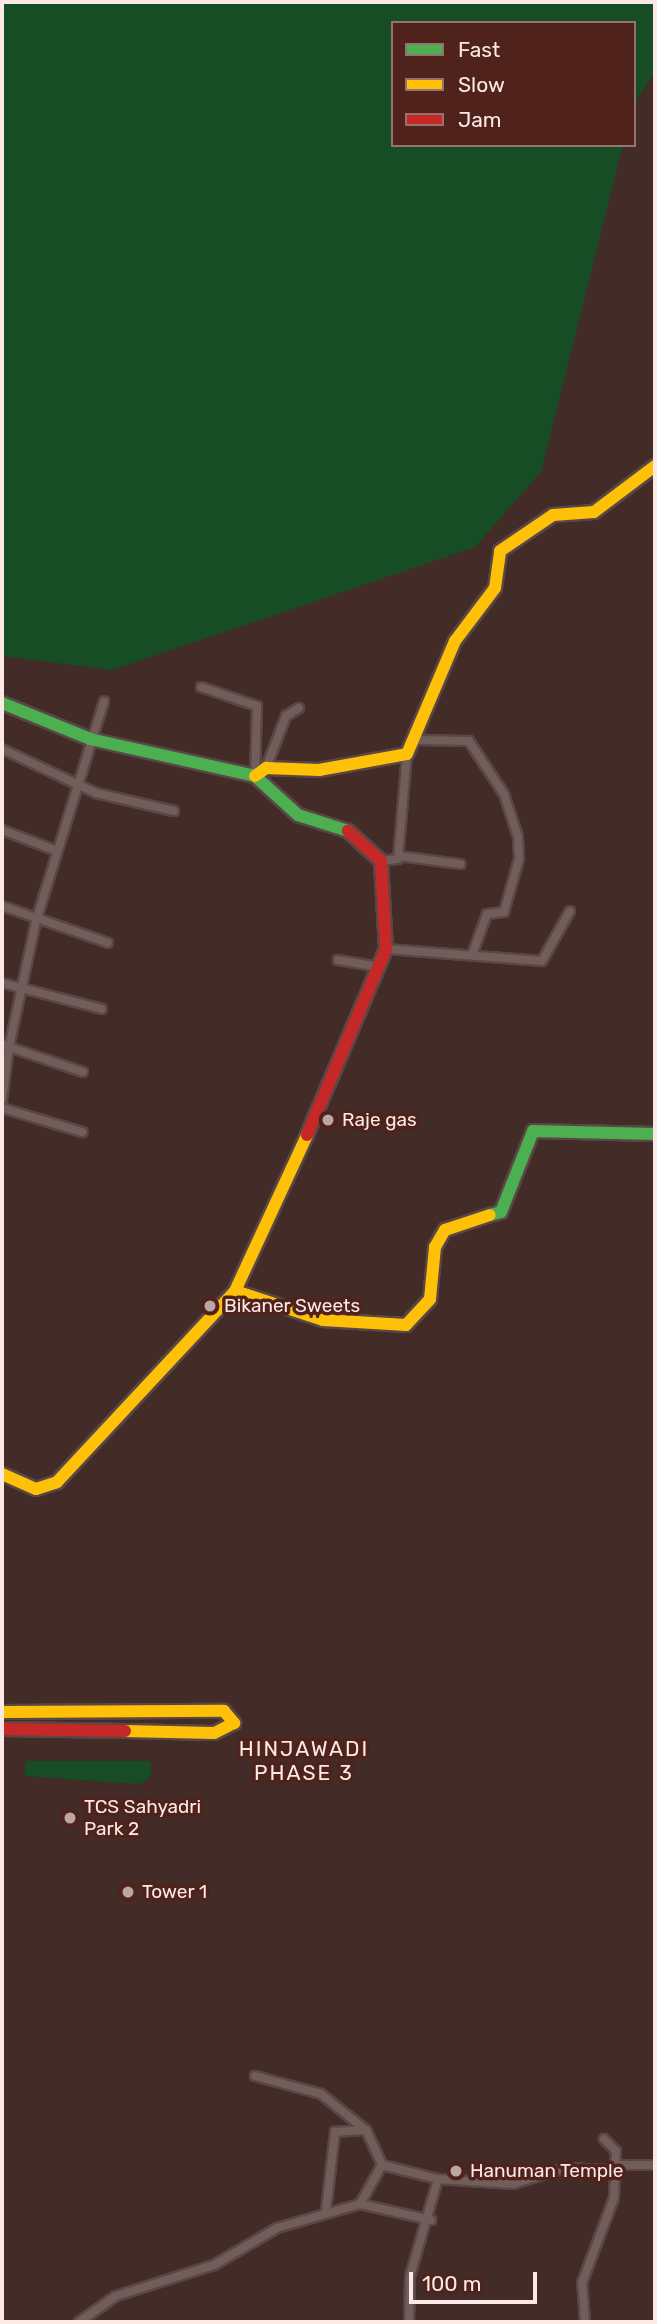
<!DOCTYPE html>
<html>
<head>
<meta charset="utf-8">
<style>
	body { margin:0 }
	#map { position:relative; width:657px; height:2324px; overflow:hidden; background:#432b28; font-family:Rubik,sans-serif }
	div>[style] { position:absolute }
	[style*='--x'] { left:calc(var(--x)*1px); top:calc(var(--y)*1px); width:calc(var(--w)*1px); rotate:calc(var(--a)*1deg) }
	.green>* { inset:0; background:#174d25 }
	.roads { filter:drop-shadow(2px 0 #5a4745) drop-shadow(-2px 0 #5a4745) drop-shadow(0 2px #5a4745) drop-shadow(0 -2px #5a4745) }
	.street>* { height:8px; margin:-4px; padding:0 4px; transform-origin:4px; border-radius:4px; background:#715e5b }
	.fast>* { height:12px; margin:-6px; padding:0 6px; transform-origin:6px; border-radius:6px; background:#4caf50 }
	.slow>* { height:12px; margin:-6px; padding:0 6px; transform-origin:6px; border-radius:6px; background:#ffc107 }
	.jam>* { height:12px; margin:-6px; padding:0 6px; transform-origin:6px; border-radius:6px; background:#c62828 }
	.dots>* { width:19px; height:19px; translate:-50% -50%; box-sizing:border-box; border:4px solid #4f221c; border-radius:50% }
	span { translate:-50% -50%; white-space:nowrap; text-align:center; line-height:1.15; -webkit-text-stroke:7px #4f221c; paint-order:stroke }
	.poi-label { font-size:19px; color:#fce9e6 }
	.left { translate:0 -50%; text-align:left }
	.neighbourhood-label { font-size:21px; color:#fce9e6; letter-spacing:2px }
	.frame { position:absolute; inset:0; border:4px solid #fce9e6; pointer-events:none }
	.legend { position:absolute; left:391px; top:21px; width:245px; height:126px; box-sizing:border-box; background:#4f221c; border:2px solid #94726d; margin:0; padding:9px 12px; list-style:none; font-size:21px; color:#fce9e6 }
	.legend li { display:flex; align-items:center; gap:14px; height:35px }
	.legend b { width:35px; border:2px solid #94726d }
	.scale { position:absolute; left:409px; top:2272px; width:128px; height:32px; box-sizing:border-box; border:4px solid #fce9e6; border-top:0; padding-left:9px; font-size:21px; line-height:24px; white-space:nowrap; color:#fce9e6; -webkit-text-stroke:5px #4f221c; paint-order:stroke }
</style>
</head>
<body>
<div id="map">
	<div class="green">
		<div style="clip-path:polygon(2px 2px,655px 2px,655px 72px,634px 104px,634px 23px,393px 23px,393px 145px,623px 145px,541px 472px,475px 547px,112px 670px,2px 656px)"></div>
		<div style="clip-path:polygon(26px 1761px,151px 1761px,151px 1776px,140px 1784px,24px 1776px)"></div>
	</div>
	<div class="roads">
		<div class="street">
			<div style="--x:201;--y:687;--w:59;--a:18.7"></div>
			<div style="--x:257;--y:706;--w:70;--a:91.6"></div>
			<div style="--x:418;--y:740;--w:51;--a:1.1"></div>
			<div style="--x:469;--y:741;--w:64;--a:56.6"></div>
			<div style="--x:504;--y:794;--w:45;--a:72"></div>
			<div style="--x:518;--y:837;--w:22;--a:87"></div>
			<div style="--x:519;--y:859;--w:55;--a:105.8"></div>
			<div style="--x:504;--y:912;--w:17;--a:173"></div>
			<div style="--x:487;--y:914;--w:44;--a:110.1"></div>
			<div style="--x:2;--y:749;--w:104;--a:25.1"></div>
			<div style="--x:96;--y:793;--w:80;--a:13"></div>
			<div style="--x:266;--y:768;--w:56;--a:-69"></div>
			<div style="--x:286;--y:716;--w:15;--a:-32"></div>
			<div style="--x:2;--y:830;--w:59;--a:20.9"></div>
			<div style="--x:399;--y:856;--w:62;--a:7.5"></div>
			<div style="--x:381;--y:861;--w:17;--a:-7"></div>
			<div style="--x:398;--y:859;--w:105;--a:-85.1"></div>
			<div style="--x:2;--y:906;--w:112;--a:19.2"></div>
			<div style="--x:386;--y:949;--w:156;--a:4.4"></div>
			<div style="--x:542;--y:961;--w:57;--a:-60.8"></div>
			<div style="--x:338;--y:960;--w:43;--a:9.5"></div>
			<div style="--x:2;--y:983;--w:103;--a:14.6"></div>
			<div style="--x:2;--y:1044;--w:8;--a:23"></div>
			<div style="--x:9;--y:1047;--w:53;--a:97.5"></div>
			<div style="--x:83;--y:1072;--w:78;--a:-161.3"></div>
			<div style="--x:9;--y:1047;--w:129;--a:-77.9"></div>
			<div style="--x:36;--y:921;--w:230;--a:-72.8"></div>
			<div style="--x:2;--y:1108;--w:84;--a:16.7"></div>
			<div style="--x:255;--y:2076;--w:68;--a:15.3"></div>
			<div style="--x:321;--y:2094;--w:58;--a:38.7"></div>
			<div style="--x:366;--y:2130;--w:38;--a:65"></div>
			<div style="--x:382;--y:2165;--w:58;--a:14"></div>
			<div style="--x:438;--y:2179;--w:101;--a:106.1"></div>
			<div style="--x:410;--y:2276;--w:46;--a:91.2"></div>
			<div style="--x:616;--y:2165;--w:39;--a:0"></div>
			<div style="--x:438;--y:2179;--w:75;--a:3.8"></div>
			<div style="--x:513;--y:2184;--w:54;--a:-17.1"></div>
			<div style="--x:565;--y:2168;--w:47;--a:2.4"></div>
			<div style="--x:360;--y:2204;--w:73;--a:12.7"></div>
			<div style="--x:326;--y:2211;--w:80;--a:-83.5"></div>
			<div style="--x:335;--y:2132;--w:31;--a:-4"></div>
			<div style="--x:79;--y:2322;--w:45;--a:-35.1"></div>
			<div style="--x:116;--y:2296;--w:103;--a:-17.6"></div>
			<div style="--x:214;--y:2265;--w:73;--a:-30.4"></div>
			<div style="--x:277;--y:2228;--w:86;--a:-16.1"></div>
			<div style="--x:360;--y:2204;--w:45;--a:-60.6"></div>
			<div style="--x:585;--y:2322;--w:39;--a:-94"></div>
			<div style="--x:582;--y:2283;--w:91;--a:-69.4"></div>
			<div style="--x:614;--y:2198;--w:47;--a:-87.6"></div>
			<div style="--x:616;--y:2151;--w:17;--a:-135"></div>
		</div>
		<div class="fast">
			<div style="--x:2;--y:703;--w:95;--a:22.2"></div>
			<div style="--x:90;--y:739;--w:169;--a:12.6"></div>
			<div style="--x:255;--y:776;--w:58;--a:42.2"></div>
			<div style="--x:298;--y:815;--w:52;--a:17.7"></div>
			<div style="--x:490;--y:1215;--w:11;--a:-15"></div>
			<div style="--x:501;--y:1212;--w:87;--a:-68.4"></div>
			<div style="--x:533;--y:1131;--w:122;--a:1.4"></div>
		</div>
		<div class="slow">
			<div style="--x:255;--y:776;--w:14;--a:-36"></div>
			<div style="--x:266;--y:768;--w:53;--a:2.2"></div>
			<div style="--x:319;--y:770;--w:89;--a:-10.3"></div>
			<div style="--x:407;--y:754;--w:123;--a:-67"></div>
			<div style="--x:455;--y:641;--w:66;--a:-53"></div>
			<div style="--x:495;--y:588;--w:37;--a:-82"></div>
			<div style="--x:500;--y:551;--w:64;--a:-34.2"></div>
			<div style="--x:553;--y:515;--w:41;--a:-4.2"></div>
			<div style="--x:594;--y:512;--w:76;--a:-37"></div>
			<div style="--x:235;--y:1291;--w:93;--a:18.2"></div>
			<div style="--x:323;--y:1320;--w:83;--a:3.4"></div>
			<div style="--x:406;--y:1325;--w:35;--a:-47"></div>
			<div style="--x:430;--y:1299;--w:52;--a:-84.5"></div>
			<div style="--x:435;--y:1247;--w:20;--a:-60"></div>
			<div style="--x:445;--y:1230;--w:47;--a:-18.4"></div>
			<div style="--x:2;--y:1474;--w:37;--a:24"></div>
			<div style="--x:36;--y:1489;--w:22;--a:-18"></div>
			<div style="--x:57;--y:1482;--w:261;--a:-47"></div>
			<div style="--x:235;--y:1291;--w:172;--a:-65.2"></div>
			<div style="--x:2;--y:1712;--w:222;--a:-0.3"></div>
			<div style="--x:224;--y:1711;--w:16;--a:50"></div>
			<div style="--x:234;--y:1723;--w:22;--a:153"></div>
			<div style="--x:214;--y:1733;--w:89;--a:-178.7"></div>
		</div>
		<div class="jam">
			<div style="--x:307;--y:1135;--w:202;--a:-67"></div>
			<div style="--x:386;--y:949;--w:88;--a:-93.3"></div>
			<div style="--x:381;--y:861;--w:45;--a:-137.7"></div>
			<div style="--x:2;--y:1729;--w:123;--a:0.9"></div>
		</div>
	</div>
	<div class="dots">
		<div style="left:328px;top:1120px;background:#bba6a4"></div>
		<div style="left:210px;top:1306px;background:#bba6a4"></div>
		<div style="left:70px;top:1818px;background:#bba6a4"></div>
		<div style="left:128px;top:1892px;background:#bba6a4"></div>
		<div style="left:456px;top:2171px;background:#bba6a4"></div>
	</div>
	<div class="poi-label">
		<span class="left" style="left:342px;top:1120px">Raje gas</span>
		<span class="left" style="left:224px;top:1306px">Bikaner Sweets</span>
		<span class="left" style="left:84px;top:1818px">TCS Sahyadri<br>Park 2</span>
		<span class="left" style="left:142px;top:1892px">Tower 1</span>
		<span class="left" style="left:470px;top:2171px">Hanuman Temple</span>
	</div>
	<div class="neighbourhood-label">
		<span style="left:304px;top:1761px">HINJAWADI<br>PHASE 3</span>
	</div>
	<div class="frame"></div>
	<ul class="legend">
	<li><b style="height:9px;background:#4caf50"></b>Fast</li>
	<li><b style="height:9px;background:#ffc107"></b>Slow</li>
	<li><b style="height:9px;background:#c62828"></b>Jam</li>
	</ul>
	<div class="scale">100 m</div>
</div>
</body>
</html>
